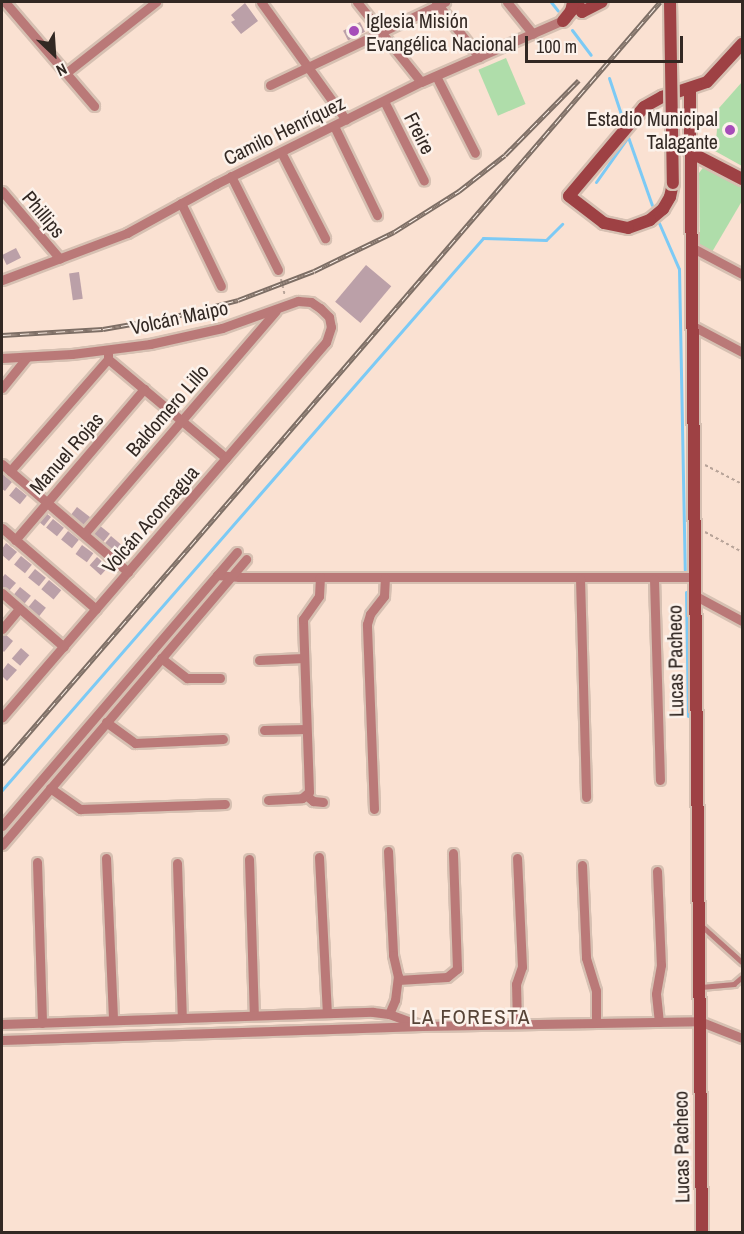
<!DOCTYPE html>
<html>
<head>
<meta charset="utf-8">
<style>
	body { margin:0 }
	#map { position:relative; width:744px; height:1234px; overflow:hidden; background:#fae1d2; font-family:"Archivo Narrow",sans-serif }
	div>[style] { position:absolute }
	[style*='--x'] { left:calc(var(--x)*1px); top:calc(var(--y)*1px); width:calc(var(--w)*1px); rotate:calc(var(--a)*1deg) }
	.green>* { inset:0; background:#afddaa; transform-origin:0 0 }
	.stream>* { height:3px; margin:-1.5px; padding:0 1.5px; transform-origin:1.5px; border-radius:1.5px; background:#7ccaf5 }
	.building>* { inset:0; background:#bba0a8; transform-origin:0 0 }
	.path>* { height:2px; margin-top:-1px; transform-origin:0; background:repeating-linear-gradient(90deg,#b8a499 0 3px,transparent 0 6px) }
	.roads { filter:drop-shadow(2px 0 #d6c0b2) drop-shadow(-2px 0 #d6c0b2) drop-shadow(0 2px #d6c0b2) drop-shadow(0 -2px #d6c0b2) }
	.lane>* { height:4.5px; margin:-2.25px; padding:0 2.25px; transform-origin:2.25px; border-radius:2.25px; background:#ba7978 }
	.street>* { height:9px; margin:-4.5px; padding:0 4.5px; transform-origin:4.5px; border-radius:4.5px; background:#ba7978 }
	.secondary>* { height:12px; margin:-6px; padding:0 6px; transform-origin:6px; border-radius:6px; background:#9e4144 }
	.rail>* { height:5px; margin-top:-2.5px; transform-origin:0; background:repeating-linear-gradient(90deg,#fcf2eb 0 9px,#7d6e65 0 18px); box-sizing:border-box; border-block:2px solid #7d6e65 }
	.bridges { filter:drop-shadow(2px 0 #d6c0b2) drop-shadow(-2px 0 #d6c0b2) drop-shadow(0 2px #d6c0b2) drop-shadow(0 -2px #d6c0b2) }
	.secondary-bridge>* { height:12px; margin:-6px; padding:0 6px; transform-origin:6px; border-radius:6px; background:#9e4144 }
	.dots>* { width:16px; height:16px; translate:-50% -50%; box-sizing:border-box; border:3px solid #fcf2eb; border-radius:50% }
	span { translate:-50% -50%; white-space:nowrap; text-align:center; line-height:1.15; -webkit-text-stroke:5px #fcf2eb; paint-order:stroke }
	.poi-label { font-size:20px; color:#322823 }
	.left { translate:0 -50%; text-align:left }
	.right { translate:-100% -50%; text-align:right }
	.street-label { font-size:20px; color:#322823 }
	.neighbourhood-label { font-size:21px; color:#564336; letter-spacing:1.5px }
	.frame { position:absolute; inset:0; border:3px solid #322823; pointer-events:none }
	.north { position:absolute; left:24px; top:24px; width:60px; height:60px; -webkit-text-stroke:4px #fcf2eb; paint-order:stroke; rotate:155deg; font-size:16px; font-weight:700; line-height:24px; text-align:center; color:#322823 }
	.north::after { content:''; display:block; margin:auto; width:21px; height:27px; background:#322823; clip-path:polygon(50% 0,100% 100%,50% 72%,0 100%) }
	.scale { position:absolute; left:525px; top:36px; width:158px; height:27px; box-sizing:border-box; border:3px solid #322823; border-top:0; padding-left:8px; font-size:18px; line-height:21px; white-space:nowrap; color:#322823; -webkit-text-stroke:4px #fcf2eb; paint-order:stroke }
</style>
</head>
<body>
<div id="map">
	<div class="green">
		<div style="left:506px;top:58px;width:50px;height:30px;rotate:67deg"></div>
		<div style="clip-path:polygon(742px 82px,742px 166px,715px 151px,719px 108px)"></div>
		<div style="clip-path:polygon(705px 165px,742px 183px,742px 201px,712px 252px,700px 248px,699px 173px)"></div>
	</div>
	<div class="stream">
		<div style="--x:551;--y:2;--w:11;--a:52"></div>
		<div style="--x:572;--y:30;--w:31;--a:53"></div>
		<div style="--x:609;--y:78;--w:41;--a:71.6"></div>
		<div style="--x:628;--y:137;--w:72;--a:70.6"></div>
		<div style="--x:596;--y:182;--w:55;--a:-54.6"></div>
		<div style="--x:659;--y:223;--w:50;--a:66.5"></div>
		<div style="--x:679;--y:269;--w:301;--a:88.9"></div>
		<div style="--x:686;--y:592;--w:124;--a:89.1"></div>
		<div style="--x:2;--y:790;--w:732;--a:-48.93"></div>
		<div style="--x:483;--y:238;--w:63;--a:1.8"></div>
		<div style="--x:546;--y:240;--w:23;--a:-45"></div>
	</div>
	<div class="building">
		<div style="clip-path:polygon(245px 3px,258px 21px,241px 34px,231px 22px,235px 20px,231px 15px)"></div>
		<div style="left:360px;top:22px;width:11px;height:19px;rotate:63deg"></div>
		<div style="left:16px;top:248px;width:11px;height:16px;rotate:63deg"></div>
		<div style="left:366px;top:265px;width:33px;height:48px;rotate:40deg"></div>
		<div style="left:79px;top:272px;width:27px;height:10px;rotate:82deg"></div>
		<div style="clip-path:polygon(2px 473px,12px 482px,5px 491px,2px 489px)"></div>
		<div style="left:16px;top:487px;width:14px;height:11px;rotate:39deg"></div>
		<div style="left:77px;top:507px;width:18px;height:12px;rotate:38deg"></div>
		<div style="clip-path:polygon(46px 513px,51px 517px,44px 526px,38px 521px)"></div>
		<div style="left:53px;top:519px;width:14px;height:11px;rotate:39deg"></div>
		<div style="left:99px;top:525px;width:14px;height:13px;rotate:39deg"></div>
		<div style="left:68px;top:531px;width:14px;height:11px;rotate:39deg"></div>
		<div style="left:111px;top:536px;width:17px;height:11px;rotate:40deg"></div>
		<div style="clip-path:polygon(6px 543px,17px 552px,9px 561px,2px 555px,2px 549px)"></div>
		<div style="left:82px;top:545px;width:14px;height:11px;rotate:36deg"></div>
		<div style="left:21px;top:556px;width:14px;height:11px;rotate:39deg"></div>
		<div style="left:97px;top:557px;width:15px;height:11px;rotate:42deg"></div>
		<div style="left:35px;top:569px;width:14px;height:11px;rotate:39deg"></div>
		<div style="clip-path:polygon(5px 574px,16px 583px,8px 592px,2px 586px,2px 578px)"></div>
		<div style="left:49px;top:580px;width:16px;height:12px;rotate:40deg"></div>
		<div style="left:20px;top:587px;width:14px;height:11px;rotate:39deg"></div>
		<div style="left:35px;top:599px;width:14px;height:12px;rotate:39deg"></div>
		<div style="clip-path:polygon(5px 634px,13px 641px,4px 652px,2px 650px,2px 637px)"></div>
		<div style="left:21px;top:648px;width:11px;height:14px;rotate:41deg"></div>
		<div style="clip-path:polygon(8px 663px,17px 670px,7px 681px,2px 676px,2px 671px)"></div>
	</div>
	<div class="path">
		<div style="--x:281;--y:279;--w:17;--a:77"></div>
		<div style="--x:705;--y:465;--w:42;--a:27.2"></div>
		<div style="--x:705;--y:532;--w:42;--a:28.4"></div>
	</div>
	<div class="roads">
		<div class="lane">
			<div style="--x:702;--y:926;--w:54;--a:42"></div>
			<div style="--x:701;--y:987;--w:33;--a:-5"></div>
			<div style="--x:734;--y:984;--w:11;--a:-41"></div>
		</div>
		<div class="street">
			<div style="--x:5;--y:2;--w:137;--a:49.4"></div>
			<div style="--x:261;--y:2;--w:145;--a:54.2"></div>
			<div style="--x:357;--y:2;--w:102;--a:51.3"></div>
			<div style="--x:436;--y:2;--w:70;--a:52"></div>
			<div style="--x:507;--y:2;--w:41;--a:50.9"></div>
			<div style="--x:66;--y:73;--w:115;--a:-38.3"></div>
			<div style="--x:436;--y:76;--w:86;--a:63.1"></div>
			<div style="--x:270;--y:85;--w:194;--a:-25.4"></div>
			<div style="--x:384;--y:101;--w:89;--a:63.4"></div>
			<div style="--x:334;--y:126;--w:99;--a:64.2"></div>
			<div style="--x:281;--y:152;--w:97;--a:62.9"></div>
			<div style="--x:231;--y:176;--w:105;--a:63.4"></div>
			<div style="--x:2;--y:191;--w:89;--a:49.5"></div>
			<div style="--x:181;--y:203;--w:92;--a:64.3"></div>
			<div style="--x:691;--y:247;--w:58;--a:27.9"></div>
			<div style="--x:2;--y:280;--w:134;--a:-20.6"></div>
			<div style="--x:127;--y:233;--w:102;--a:-28.8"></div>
			<div style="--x:216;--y:184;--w:229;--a:-26.5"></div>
			<div style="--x:421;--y:82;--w:158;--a:-23.5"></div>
			<div style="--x:691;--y:325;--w:58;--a:27.9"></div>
			<div style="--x:108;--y:350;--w:9;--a:90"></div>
			<div style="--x:108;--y:359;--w:154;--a:40"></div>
			<div style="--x:2;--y:358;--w:70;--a:-3.3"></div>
			<div style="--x:72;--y:354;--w:79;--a:-7.3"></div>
			<div style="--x:150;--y:344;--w:74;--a:-12.5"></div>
			<div style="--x:222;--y:328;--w:81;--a:-19.6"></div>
			<div style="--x:298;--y:301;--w:13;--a:4"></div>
			<div style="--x:311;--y:302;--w:11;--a:34"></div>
			<div style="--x:320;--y:308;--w:13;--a:45"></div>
			<div style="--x:329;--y:317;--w:10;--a:79"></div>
			<div style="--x:331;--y:327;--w:16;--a:108"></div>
			<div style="--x:326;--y:342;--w:496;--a:130.8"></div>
			<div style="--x:2;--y:388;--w:40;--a:-51"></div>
			<div style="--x:2;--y:464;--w:166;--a:40.6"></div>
			<div style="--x:10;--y:471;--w:149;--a:-48.8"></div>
			<div style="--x:2;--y:528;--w:124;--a:40.8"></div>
			<div style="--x:84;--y:534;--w:294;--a:-49.3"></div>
			<div style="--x:15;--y:540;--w:199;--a:-49.5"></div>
			<div style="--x:217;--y:575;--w:22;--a:5"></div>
			<div style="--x:239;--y:577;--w:455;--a:0"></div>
			<div style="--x:580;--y:578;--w:219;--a:88.4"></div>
			<div style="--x:654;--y:579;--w:201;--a:88.3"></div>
			<div style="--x:2;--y:593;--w:82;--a:41.1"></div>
			<div style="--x:694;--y:595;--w:55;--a:28.4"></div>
			<div style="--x:2;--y:629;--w:26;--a:-50"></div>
			<div style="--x:161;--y:658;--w:33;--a:38"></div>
			<div style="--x:187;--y:678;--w:33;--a:0"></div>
			<div style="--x:259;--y:660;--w:45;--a:-2.5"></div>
			<div style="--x:106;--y:722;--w:36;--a:36"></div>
			<div style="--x:135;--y:743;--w:88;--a:-2.6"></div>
			<div style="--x:264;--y:730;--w:42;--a:-1.4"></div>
			<div style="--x:50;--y:788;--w:37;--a:35"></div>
			<div style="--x:80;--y:809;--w:145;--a:-2"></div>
			<div style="--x:307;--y:796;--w:8;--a:40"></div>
			<div style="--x:313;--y:801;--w:10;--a:6"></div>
			<div style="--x:268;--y:800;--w:34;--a:-3"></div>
			<div style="--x:302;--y:798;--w:9;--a:-41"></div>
			<div style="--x:309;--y:792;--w:173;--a:-92"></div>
			<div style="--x:303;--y:619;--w:28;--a:-55"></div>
			<div style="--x:319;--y:596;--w:19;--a:-87"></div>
			<div style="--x:374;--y:809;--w:185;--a:-92.2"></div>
			<div style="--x:367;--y:624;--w:10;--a:-73"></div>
			<div style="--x:370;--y:614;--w:23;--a:-52"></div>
			<div style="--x:384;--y:596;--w:18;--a:-87"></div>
			<div style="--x:2;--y:826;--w:361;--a:-49.4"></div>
			<div style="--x:2;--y:845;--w:376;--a:-49.5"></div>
			<div style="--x:388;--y:851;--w:104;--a:87.2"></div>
			<div style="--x:393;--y:955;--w:22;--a:77"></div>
			<div style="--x:398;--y:976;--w:24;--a:97"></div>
			<div style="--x:395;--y:1000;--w:15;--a:113"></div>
			<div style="--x:319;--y:857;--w:156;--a:87.1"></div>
			<div style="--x:106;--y:858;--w:162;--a:87.5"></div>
			<div style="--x:249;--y:859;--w:156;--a:88.2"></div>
			<div style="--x:37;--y:862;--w:161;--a:88.2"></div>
			<div style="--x:177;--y:863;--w:155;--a:88.2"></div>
			<div style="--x:582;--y:865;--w:93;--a:87.5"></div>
			<div style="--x:586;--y:958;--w:34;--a:73"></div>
			<div style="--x:596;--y:991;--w:32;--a:90"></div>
			<div style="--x:657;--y:871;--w:94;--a:87.6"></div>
			<div style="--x:661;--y:965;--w:29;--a:100"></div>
			<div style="--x:656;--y:994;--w:28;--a:84"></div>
			<div style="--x:398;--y:980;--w:49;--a:-3.5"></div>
			<div style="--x:447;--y:977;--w:13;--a:-39"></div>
			<div style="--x:457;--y:969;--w:116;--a:-92"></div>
			<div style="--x:2;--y:1024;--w:371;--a:-1.9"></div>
			<div style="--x:373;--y:1012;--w:16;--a:7"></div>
			<div style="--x:389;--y:1014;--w:30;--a:20"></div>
			<div style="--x:517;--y:1024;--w:40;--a:-91.4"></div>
			<div style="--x:516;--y:984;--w:18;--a:-71"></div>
			<div style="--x:522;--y:967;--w:109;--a:-92.6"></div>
			<div style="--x:2;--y:1040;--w:420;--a:-1.9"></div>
			<div style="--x:422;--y:1026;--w:277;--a:-1"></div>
			<div style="--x:699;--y:1021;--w:46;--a:21.6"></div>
		</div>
		<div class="secondary">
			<div style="--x:577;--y:2;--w:11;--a:63"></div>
			<div style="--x:582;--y:12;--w:22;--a:-27"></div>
			<div style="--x:563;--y:21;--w:13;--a:-51"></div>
			<div style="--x:571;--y:11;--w:9;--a:-77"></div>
			<div style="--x:690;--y:89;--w:1143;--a:89.4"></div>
			<div style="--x:690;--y:152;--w:59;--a:27.4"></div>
			<div style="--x:673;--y:183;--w:14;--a:102"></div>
			<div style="--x:670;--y:197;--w:14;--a:120"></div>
			<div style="--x:663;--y:209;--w:17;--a:140"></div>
			<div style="--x:650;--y:220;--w:23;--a:160"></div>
			<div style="--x:628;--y:228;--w:25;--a:-168"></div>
			<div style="--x:604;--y:223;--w:44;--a:-142.4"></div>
			<div style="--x:569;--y:196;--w:116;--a:-49.9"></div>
			<div style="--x:644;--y:107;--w:21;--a:-29"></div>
			<div style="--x:662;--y:97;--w:47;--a:-18.4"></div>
			<div style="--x:707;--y:82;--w:52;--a:-47.4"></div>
		</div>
	</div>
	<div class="rail">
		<div style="--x:2;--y:335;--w:101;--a:-3.4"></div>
		<div style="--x:103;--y:329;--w:70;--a:-9.9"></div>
		<div style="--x:172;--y:317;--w:68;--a:-14.4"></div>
		<div style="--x:238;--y:300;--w:81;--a:-20.9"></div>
		<div style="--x:314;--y:271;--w:89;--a:-26"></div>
		<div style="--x:394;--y:232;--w:77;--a:-32.2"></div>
		<div style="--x:459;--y:191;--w:58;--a:-38"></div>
		<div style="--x:505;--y:155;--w:105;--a:-45.4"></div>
		<div style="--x:2;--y:764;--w:1007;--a:-49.19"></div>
	</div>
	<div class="bridges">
		<div class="secondary-bridge">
			<div style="--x:670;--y:2;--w:181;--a:89.1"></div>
		</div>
	</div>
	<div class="dots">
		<div style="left:354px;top:31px;background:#a64db9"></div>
		<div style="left:730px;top:130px;background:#a64db9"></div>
	</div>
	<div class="poi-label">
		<span class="left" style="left:366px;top:32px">Iglesia Misión<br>Evangélica Nacional</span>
		<span class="right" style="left:718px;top:130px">Estadio Municipal<br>Talagante</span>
	</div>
	<div class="street-label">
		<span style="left:284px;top:130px;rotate:-26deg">Camilo Henríquez</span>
		<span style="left:420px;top:133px;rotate:63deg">Freire</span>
		<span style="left:44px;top:214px;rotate:50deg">Phillips</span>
		<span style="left:179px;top:317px;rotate:-12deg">Volcán Maipo</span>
		<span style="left:167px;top:410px;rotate:-49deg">Baldomero Lillo</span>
		<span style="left:66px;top:453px;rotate:-49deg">Manuel Rojas</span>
		<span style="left:150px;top:519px;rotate:-49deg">Volcán Aconcagua</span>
		<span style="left:675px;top:661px;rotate:-91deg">Lucas Pacheco</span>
		<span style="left:681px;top:1147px;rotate:-91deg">Lucas Pacheco</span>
	</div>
	<div class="neighbourhood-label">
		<span style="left:471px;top:1017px">LA FORESTA</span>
	</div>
	<div class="frame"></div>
	<div class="north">N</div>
	<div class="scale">100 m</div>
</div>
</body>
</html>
